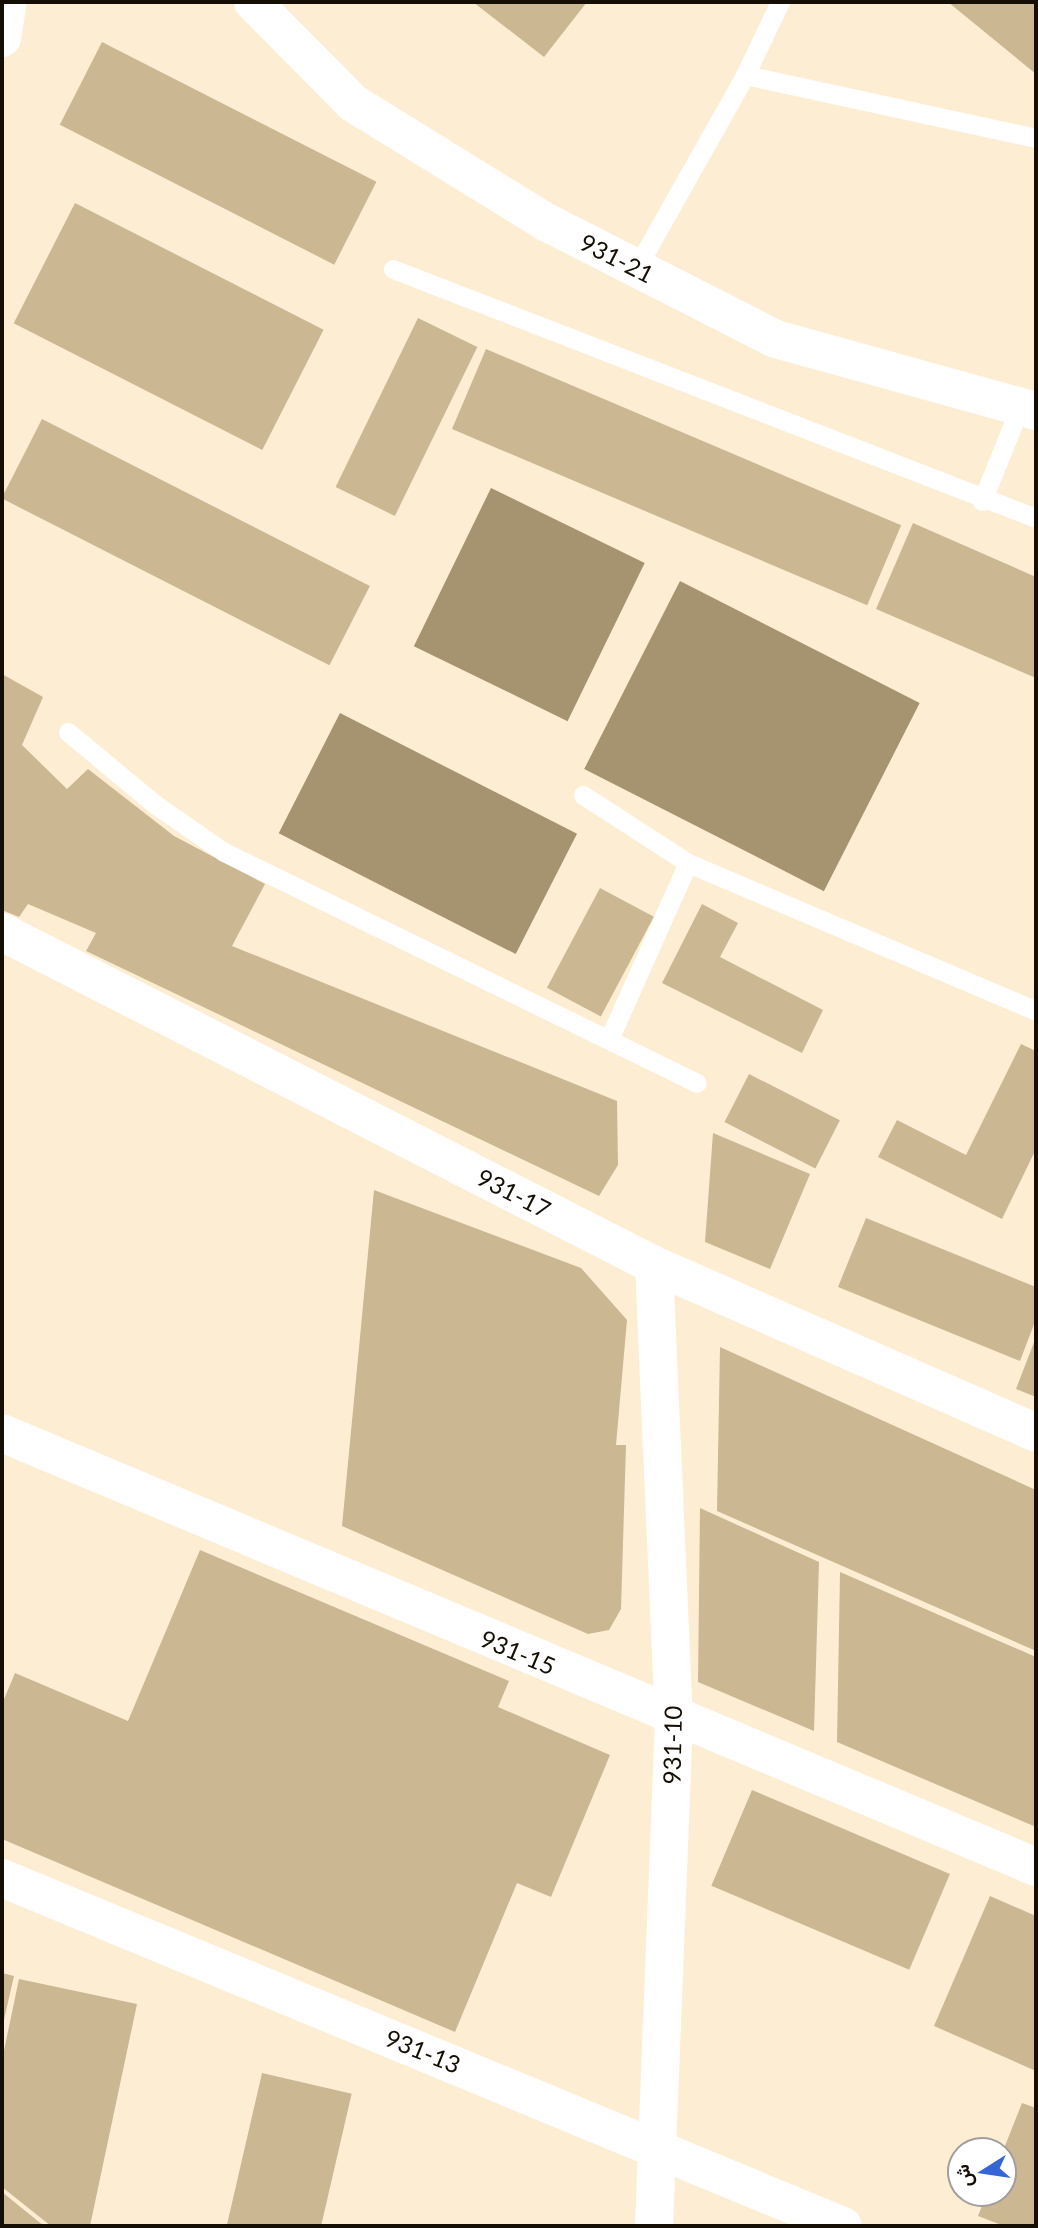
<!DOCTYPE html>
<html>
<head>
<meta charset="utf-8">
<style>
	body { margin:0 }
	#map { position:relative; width:1038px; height:2228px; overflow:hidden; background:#fdeed3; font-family:Lato,Vazirmatn,sans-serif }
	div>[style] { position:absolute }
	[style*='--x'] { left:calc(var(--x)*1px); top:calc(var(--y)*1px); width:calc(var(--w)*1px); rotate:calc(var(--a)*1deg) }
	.water>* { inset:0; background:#a6936f; transform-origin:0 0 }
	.building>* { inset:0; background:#cbb792; transform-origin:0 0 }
	.lane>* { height:19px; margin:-9.5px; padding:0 9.5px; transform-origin:9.5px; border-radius:9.5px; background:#fff }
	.street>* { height:38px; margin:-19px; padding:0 19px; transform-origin:19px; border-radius:19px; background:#fff }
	span { translate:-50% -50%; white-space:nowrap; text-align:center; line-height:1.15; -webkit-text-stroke:5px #fff; paint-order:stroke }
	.street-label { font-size:24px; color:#140e04 }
	.frame { position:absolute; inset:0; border:4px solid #140e04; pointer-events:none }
	.north { position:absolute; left:947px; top:2137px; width:70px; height:70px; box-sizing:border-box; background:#fff; border:2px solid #a19f9b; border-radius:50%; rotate:258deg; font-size:19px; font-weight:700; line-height:28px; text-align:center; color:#140e04 }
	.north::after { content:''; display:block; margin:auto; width:24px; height:32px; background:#3466d5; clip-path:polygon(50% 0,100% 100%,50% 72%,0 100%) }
</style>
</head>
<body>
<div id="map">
	<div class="water">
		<div style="left:491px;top:488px;width:171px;height:176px;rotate:26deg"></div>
		<div style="left:680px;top:581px;width:269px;height:211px;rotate:27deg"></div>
		<div style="left:340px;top:713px;width:266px;height:135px;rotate:27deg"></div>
	</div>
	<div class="building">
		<div style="clip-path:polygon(473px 2px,587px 2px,544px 57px)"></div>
		<div style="clip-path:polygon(948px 2px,1036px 2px,1036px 74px)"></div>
		<div style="left:102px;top:42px;width:308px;height:93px;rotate:27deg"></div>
		<div style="left:75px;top:203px;width:279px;height:135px;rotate:27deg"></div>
		<div style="left:418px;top:318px;width:66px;height:188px;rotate:26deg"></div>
		<div style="left:486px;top:349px;width:451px;height:87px;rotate:23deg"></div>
		<div style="left:42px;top:419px;width:368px;height:89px;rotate:27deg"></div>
		<div style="clip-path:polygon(913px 523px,1036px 577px,1036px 678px,876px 609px)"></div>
		<div style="clip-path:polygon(2px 674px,43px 697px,22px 745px,67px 789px,88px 769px,174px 836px,265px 884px,232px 946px,617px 1101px,618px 1165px,599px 1196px,86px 951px,96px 933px,28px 904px,19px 917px,2px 910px)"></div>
		<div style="left:600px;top:888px;width:61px;height:113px;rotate:28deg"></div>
		<div style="clip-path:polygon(702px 904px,738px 923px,720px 957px,823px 1010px,802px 1053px,662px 983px)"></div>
		<div style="clip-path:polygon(1021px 1044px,1036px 1051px,1036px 1149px,1002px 1219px,878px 1157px,897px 1120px,966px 1155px)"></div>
		<div style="left:749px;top:1074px;width:102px;height:54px;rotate:27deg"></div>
		<div style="clip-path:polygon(713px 1133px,810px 1174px,770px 1269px,705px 1242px)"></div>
		<div style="clip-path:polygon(374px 1190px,581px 1268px,627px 1320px,616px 1445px,626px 1445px,621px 1609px,609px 1630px,588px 1634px,342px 1526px)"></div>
		<div style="clip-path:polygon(866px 1218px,1036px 1287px,1036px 1319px,1020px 1361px,838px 1287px)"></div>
		<div style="clip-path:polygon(1036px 1337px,1036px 1397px,1016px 1389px)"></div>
		<div style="clip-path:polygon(720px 1347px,1036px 1490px,1036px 1651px,717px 1511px)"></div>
		<div style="clip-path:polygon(700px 1508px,819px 1562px,814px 1731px,698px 1682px)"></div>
		<div style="clip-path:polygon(200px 1550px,509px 1681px,498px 1707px,610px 1755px,551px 1897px,517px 1883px,455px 2032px,2px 1839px,2px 1704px,15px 1673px,128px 1721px)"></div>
		<div style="clip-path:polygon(840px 1572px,1036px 1657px,1036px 1827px,837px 1742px)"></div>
		<div style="left:752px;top:1790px;width:215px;height:104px;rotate:23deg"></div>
		<div style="clip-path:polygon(990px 1896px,1036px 1916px,1036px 2071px,934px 2026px)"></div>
		<div style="clip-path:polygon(2px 1973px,14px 1976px,3px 2024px,2px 2024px)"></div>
		<div style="clip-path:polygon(19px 1979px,137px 2004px,90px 2226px,51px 2226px,2px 2187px,2px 2060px)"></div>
		<div style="left:262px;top:2073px;width:92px;height:157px;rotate:13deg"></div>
		<div style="clip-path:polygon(1022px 2103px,1036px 2108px,1036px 2226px,1004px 2226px,978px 2216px,987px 2193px,1003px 2193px,1003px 2151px)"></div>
		<div style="clip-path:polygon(2px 2192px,44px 2226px,2px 2226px)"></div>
	</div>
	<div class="lane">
		<div style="--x:745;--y:75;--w:298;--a:12.2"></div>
		<div style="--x:637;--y:267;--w:220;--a:-60.6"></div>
		<div style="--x:745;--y:75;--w:81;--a:-64.4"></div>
		<div style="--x:393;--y:269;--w:690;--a:21.17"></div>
		<div style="--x:982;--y:501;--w:101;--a:-68"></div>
		<div style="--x:68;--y:732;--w:114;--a:39.7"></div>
		<div style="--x:156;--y:805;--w:83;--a:34.7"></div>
		<div style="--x:224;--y:852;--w:526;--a:26.03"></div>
		<div style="--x:583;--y:795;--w:125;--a:32.9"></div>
		<div style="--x:688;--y:863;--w:378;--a:23"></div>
		<div style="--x:610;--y:1037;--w:191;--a:-65.9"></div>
	</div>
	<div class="street">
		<div style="--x:253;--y:2;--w:142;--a:45.3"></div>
		<div style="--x:353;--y:103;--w:227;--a:31.7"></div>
		<div style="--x:546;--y:222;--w:258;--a:27"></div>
		<div style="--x:776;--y:339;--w:270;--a:15.5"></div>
		<div style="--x:2;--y:38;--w:36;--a:-81"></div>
		<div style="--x:2;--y:932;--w:732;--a:27.06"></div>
		<div style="--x:654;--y:1265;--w:417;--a:23.7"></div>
		<div style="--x:654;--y:1265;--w:454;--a:87.5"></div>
		<div style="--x:674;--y:1719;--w:507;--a:92.26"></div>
		<div style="--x:2;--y:1433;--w:1121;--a:22.77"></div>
		<div style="--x:2;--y:1878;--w:910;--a:22.48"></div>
	</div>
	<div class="street-label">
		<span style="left:617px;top:258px;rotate:27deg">931-21</span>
		<span style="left:514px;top:1193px;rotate:27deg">931-17</span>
		<span style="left:518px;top:1652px;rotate:23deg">931-15</span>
		<span style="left:672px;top:1745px;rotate:-89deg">931-10</span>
		<span style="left:423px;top:2051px;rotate:22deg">931-13</span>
	</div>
	<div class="frame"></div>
	<div class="north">ش</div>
</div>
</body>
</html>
